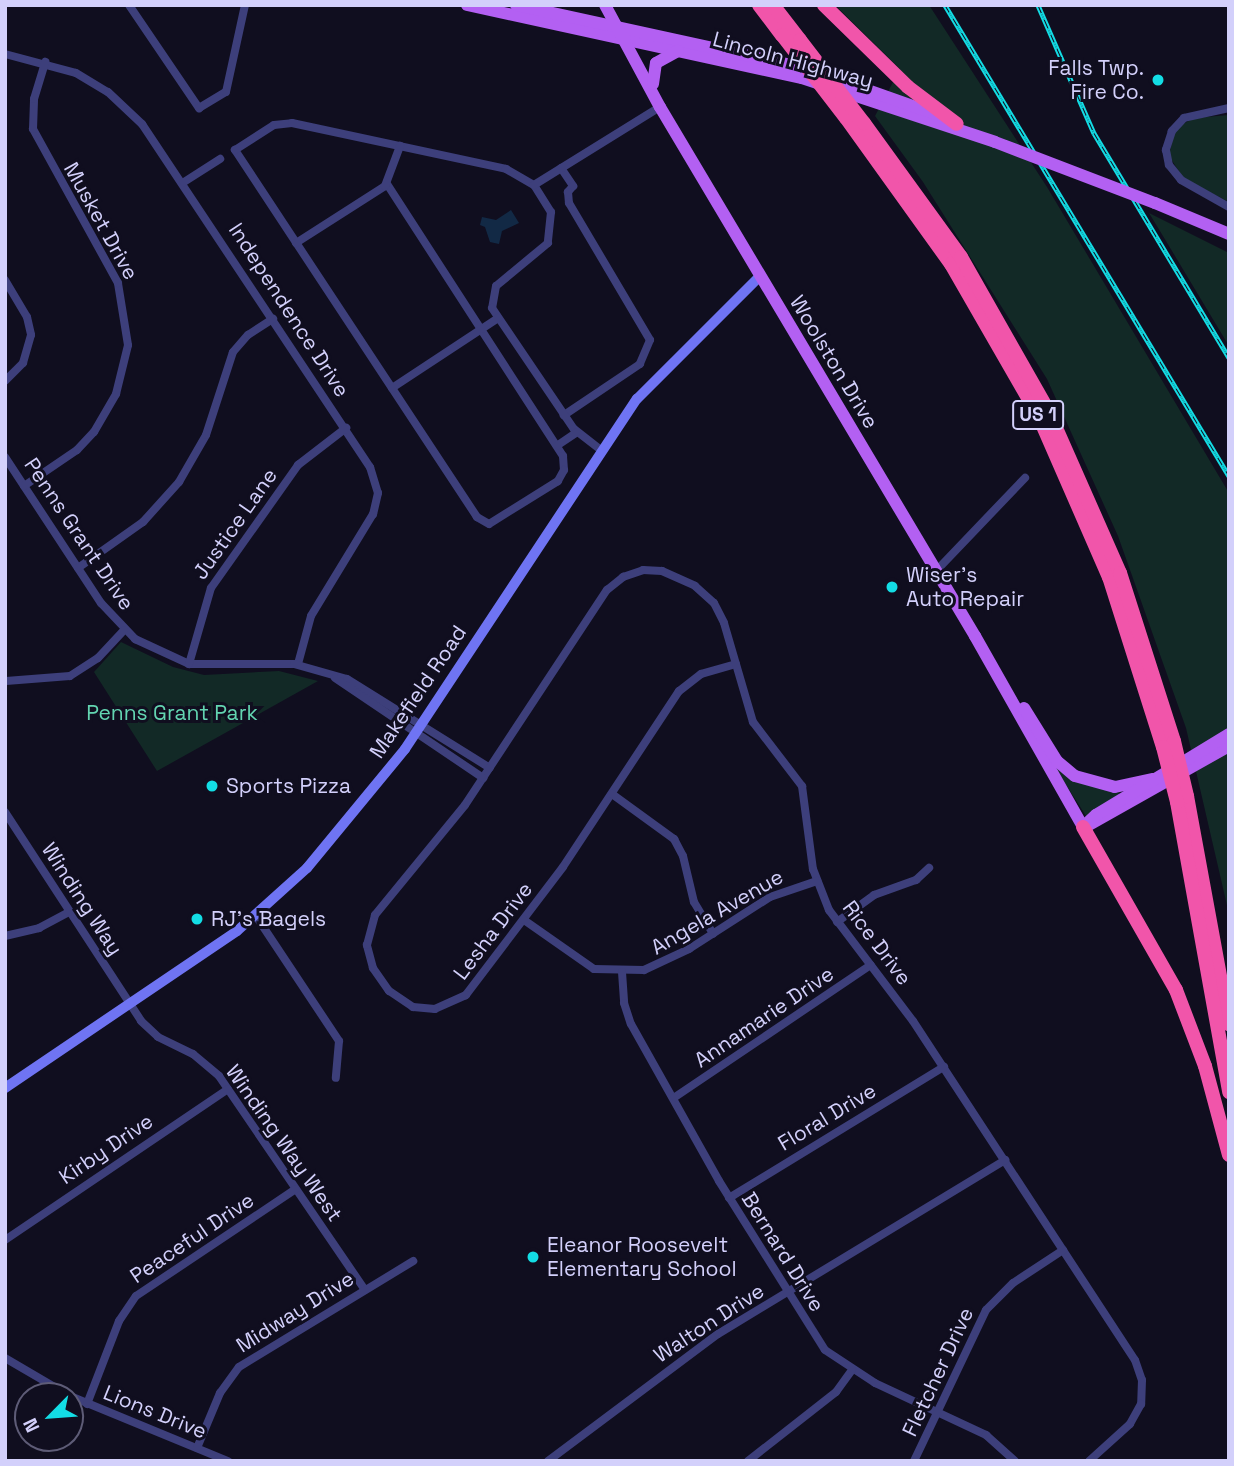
<!DOCTYPE html>
<html>
<head>
<meta charset="utf-8">
<style>
	body { margin:0 }
	#map { position:relative; width:1234px; height:1466px; overflow:hidden; background:#100e1f; font-family:"Space Grotesk",sans-serif }
	div>[style] { position:absolute }
	[style*='--x'] { left:calc(var(--x)*1px); top:calc(var(--y)*1px); width:calc(var(--w)*1px); rotate:calc(var(--a)*1deg) }
	.green>* { inset:0; background:#122926 }
	.water>* { inset:0; background:#122945 }
	.street>* { height:8px; margin:-4px; padding:0 4px; transform-origin:4px; border-radius:4px; background:#3d3f7b }
	.secondary>* { height:10px; margin:-5px; padding:0 5px; transform-origin:5px; border-radius:5px; background:#6f74f3 }
	.primary>* { height:12px; margin:-6px; padding:0 6px; transform-origin:6px; border-radius:6px; background:#b360f2 }
	.highway>* { height:14px; margin:-7px; padding:0 7px; transform-origin:7px; border-radius:7px; background:#f155aa }
	.rail>* { height:5px; margin-top:-2.5px; transform-origin:0; background:repeating-linear-gradient(90deg,#100e1f 0 8px,#13dde5 0 16px); box-sizing:border-box; border-block:2px solid #13dde5 }
	.primary-bridge>* { height:12px; margin:-6px; padding:0 6px; transform-origin:6px; border-radius:6px; background:#b360f2 }
	.highway-bridge>* { height:14px; margin:-7px; padding:0 7px; transform-origin:7px; border-radius:7px; background:#f155aa }
	.dots>* { width:19px; height:19px; translate:-50% -50%; box-sizing:border-box; border:4px solid #100e1f; border-radius:50% }
	span { translate:-50% -50%; white-space:nowrap; text-align:center; line-height:1.15; -webkit-text-stroke:6px #100e1f; paint-order:stroke }
	.shield-label span { padding:2px 5px; background:#100e1f; border:2px solid; border-radius:5px; -webkit-text-stroke-width:0 }
	.shield-label { font-size:19px; color:#d3d0fb; font-weight:700 }
	.street-label { font-size:21px; color:#d3d0fb }
	.poi-label { font-size:21px; color:#d3d0fb }
	.right { translate:-100% -50%; text-align:right }
	.left { translate:0 -50%; text-align:left }
	.park-label { font-size:21px; color:#63d5b1 }
	.frame { position:absolute; inset:0; border:7px solid #d3d0fb; pointer-events:none }
	.north { position:absolute; left:14px; top:1382px; width:70px; height:70px; box-sizing:border-box; background:#100e1f; border:2px solid #5e5c77; border-radius:50%; rotate:245deg; font-size:19px; font-weight:700; line-height:28px; text-align:center; color:#d3d0fb }
	.north::after { content:''; display:block; margin:auto; width:24px; height:32px; background:#13dde5; clip-path:polygon(50% 0,100% 100%,50% 72%,0 100%) }
</style>
</head>
<body>
<div id="map">
	<div class="green">
		<div style="clip-path:polygon(835px 5px,929px 5px,1047px 187px,1229px 493px,1229px 914px,1186px 728px,1118px 536px,1047px 379px,923px 182px,875px 116px,900px 69px)"></div>
		<div style="clip-path:polygon(1229px 115px,1229px 202px,1184px 179px,1169px 156px,1174px 133px,1183px 124px,1194px 118px)"></div>
		<div style="clip-path:polygon(1149px 213px,1229px 253px,1229px 346px,1166px 241px)"></div>
		<div style="clip-path:polygon(121px 642px,173px 667px,204px 675px,279px 671px,318px 681px,157px 771px,94px 672px)"></div>
		<div style="clip-path:polygon(1054px 766px,1078px 782px,1118px 791px,1120px 796px,1086px 816px)"></div>
	</div>
	<div class="water">
		<div style="clip-path:polygon(511px 210px,519px 223px,502px 231px,499px 244px,490px 242px,485px 227px,480px 225px,482px 217px,496px 220px)"></div>
	</div>
	<div class="street">
		<div style="--x:129;--y:5;--w:125;--a:55.8"></div>
		<div style="--x:199;--y:108;--w:31;--a:-31"></div>
		<div style="--x:226;--y:92;--w:89;--a:-77.7"></div>
		<div style="--x:5;--y:54;--w:73;--a:15"></div>
		<div style="--x:76;--y:73;--w:37;--a:31"></div>
		<div style="--x:108;--y:92;--w:47;--a:43.3"></div>
		<div style="--x:142;--y:124;--w:412;--a:56.4"></div>
		<div style="--x:370;--y:467;--w:27;--a:73"></div>
		<div style="--x:378;--y:493;--w:22;--a:103"></div>
		<div style="--x:373;--y:514;--w:119;--a:121.3"></div>
		<div style="--x:311;--y:616;--w:50;--a:105.2"></div>
		<div style="--x:1229;--y:108;--w:46;--a:167.5"></div>
		<div style="--x:1184;--y:118;--w:18;--a:133"></div>
		<div style="--x:1172;--y:131;--w:20;--a:108"></div>
		<div style="--x:1166;--y:150;--w:15;--a:79"></div>
		<div style="--x:1169;--y:165;--w:19;--a:51"></div>
		<div style="--x:1181;--y:180;--w:55;--a:29.4"></div>
		<div style="--x:561;--y:168;--w:22;--a:56"></div>
		<div style="--x:573;--y:186;--w:8;--a:130"></div>
		<div style="--x:568;--y:192;--w:11;--a:85"></div>
		<div style="--x:569;--y:203;--w:159;--a:59.4"></div>
		<div style="--x:650;--y:340;--w:26;--a:113"></div>
		<div style="--x:640;--y:364;--w:92;--a:146.1"></div>
		<div style="--x:184;--y:182;--w:43;--a:-32.6"></div>
		<div style="--x:387;--y:184;--w:324;--a:57.1"></div>
		<div style="--x:563;--y:456;--w:14;--a:86"></div>
		<div style="--x:564;--y:470;--w:13;--a:119"></div>
		<div style="--x:558;--y:481;--w:81;--a:148.1"></div>
		<div style="--x:489;--y:524;--w:14;--a:-150"></div>
		<div style="--x:477;--y:517;--w:440;--a:-123.4"></div>
		<div style="--x:235;--y:150;--w:46;--a:-32.7"></div>
		<div style="--x:274;--y:125;--w:18;--a:-6"></div>
		<div style="--x:292;--y:123;--w:219;--a:12.1"></div>
		<div style="--x:506;--y:169;--w:32;--a:30"></div>
		<div style="--x:534;--y:185;--w:32;--a:58"></div>
		<div style="--x:551;--y:212;--w:31;--a:96"></div>
		<div style="--x:548;--y:243;--w:67;--a:140.4"></div>
		<div style="--x:496;--y:286;--w:22;--a:100"></div>
		<div style="--x:492;--y:308;--w:146;--a:55.9"></div>
		<div style="--x:574;--y:429;--w:34;--a:38"></div>
		<div style="--x:534;--y:185;--w:148;--a:-31.8"></div>
		<div style="--x:296;--y:243;--w:106;--a:-32.6"></div>
		<div style="--x:385;--y:186;--w:43;--a:-69.4"></div>
		<div style="--x:5;--y:280;--w:43;--a:59.3"></div>
		<div style="--x:27;--y:317;--w:18;--a:77"></div>
		<div style="--x:31;--y:335;--w:29;--a:106"></div>
		<div style="--x:23;--y:363;--w:25;--a:135"></div>
		<div style="--x:392;--y:388;--w:127;--a:-33.4"></div>
		<div style="--x:558;--y:445;--w:23;--a:-34"></div>
		<div style="--x:5;--y:457;--w:175;--a:56.7"></div>
		<div style="--x:101;--y:603;--w:50;--a:46.6"></div>
		<div style="--x:135;--y:639;--w:60;--a:24.8"></div>
		<div style="--x:189;--y:664;--w:105;--a:0"></div>
		<div style="--x:294;--y:664;--w:55;--a:15.8"></div>
		<div style="--x:347;--y:679;--w:168;--a:31.9"></div>
		<div style="--x:24;--y:486;--w:64;--a:-34.2"></div>
		<div style="--x:77;--y:450;--w:25;--a:-47"></div>
		<div style="--x:94;--y:432;--w:44;--a:-59.9"></div>
		<div style="--x:116;--y:394;--w:50;--a:-76.2"></div>
		<div style="--x:128;--y:345;--w:63;--a:-99.2"></div>
		<div style="--x:118;--y:283;--w:176;--a:-118.9"></div>
		<div style="--x:33;--y:129;--w:30;--a:-88"></div>
		<div style="--x:34;--y:99;--w:39;--a:-73"></div>
		<div style="--x:78;--y:568;--w:80;--a:-35.3"></div>
		<div style="--x:143;--y:522;--w:54;--a:-48"></div>
		<div style="--x:179;--y:482;--w:54;--a:-60.1"></div>
		<div style="--x:206;--y:435;--w:87;--a:-72"></div>
		<div style="--x:233;--y:352;--w:23;--a:-49"></div>
		<div style="--x:248;--y:335;--w:30;--a:-33"></div>
		<div style="--x:936;--y:571;--w:129;--a:-46.3"></div>
		<div style="--x:189;--y:664;--w:79;--a:-73.9"></div>
		<div style="--x:211;--y:588;--w:151;--a:-54.7"></div>
		<div style="--x:298;--y:465;--w:61;--a:-37.6"></div>
		<div style="--x:736;--y:664;--w:36;--a:164"></div>
		<div style="--x:701;--y:674;--w:28;--a:142"></div>
		<div style="--x:679;--y:691;--w:211;--a:123.4"></div>
		<div style="--x:563;--y:867;--w:161;--a:127.2"></div>
		<div style="--x:466;--y:995;--w:34;--a:156"></div>
		<div style="--x:435;--y:1009;--w:22;--a:-175"></div>
		<div style="--x:413;--y:1007;--w:29;--a:-146"></div>
		<div style="--x:389;--y:991;--w:28;--a:-125"></div>
		<div style="--x:373;--y:968;--w:24;--a:-105"></div>
		<div style="--x:367;--y:945;--w:31;--a:-75"></div>
		<div style="--x:375;--y:915;--w:142;--a:-50.7"></div>
		<div style="--x:465;--y:805;--w:258;--a:-56.6"></div>
		<div style="--x:607;--y:590;--w:21;--a:-39"></div>
		<div style="--x:623;--y:577;--w:21;--a:-19"></div>
		<div style="--x:643;--y:570;--w:19;--a:3"></div>
		<div style="--x:662;--y:571;--w:36;--a:24"></div>
		<div style="--x:695;--y:586;--w:25;--a:42"></div>
		<div style="--x:714;--y:603;--w:22;--a:63"></div>
		<div style="--x:724;--y:623;--w:103;--a:73.7"></div>
		<div style="--x:753;--y:722;--w:81;--a:52.6"></div>
		<div style="--x:802;--y:786;--w:84;--a:82.5"></div>
		<div style="--x:813;--y:869;--w:44;--a:68.7"></div>
		<div style="--x:829;--y:910;--w:139;--a:52.9"></div>
		<div style="--x:913;--y:1021;--w:405;--a:56.8"></div>
		<div style="--x:1135;--y:1360;--w:21;--a:71"></div>
		<div style="--x:1142;--y:1380;--w:24;--a:92"></div>
		<div style="--x:1141;--y:1404;--w:23;--a:119"></div>
		<div style="--x:1130;--y:1424;--w:55;--a:137.9"></div>
		<div style="--x:335;--y:678;--w:179;--a:34"></div>
		<div style="--x:6;--y:681;--w:64;--a:-4.5"></div>
		<div style="--x:70;--y:676;--w:33;--a:-33"></div>
		<div style="--x:98;--y:658;--w:38;--a:-47"></div>
		<div style="--x:612;--y:794;--w:77;--a:36"></div>
		<div style="--x:674;--y:839;--w:19;--a:62"></div>
		<div style="--x:683;--y:856;--w:47;--a:76.6"></div>
		<div style="--x:694;--y:902;--w:37;--a:59"></div>
		<div style="--x:5;--y:812;--w:249;--a:56.9"></div>
		<div style="--x:141;--y:1021;--w:23;--a:43"></div>
		<div style="--x:158;--y:1037;--w:39;--a:26"></div>
		<div style="--x:193;--y:1054;--w:34;--a:40"></div>
		<div style="--x:219;--y:1076;--w:259;--a:55.7"></div>
		<div style="--x:256;--y:916;--w:150;--a:56.4"></div>
		<div style="--x:339;--y:1041;--w:37;--a:95"></div>
		<div style="--x:524;--y:920;--w:85;--a:35"></div>
		<div style="--x:594;--y:969;--w:50;--a:1.1"></div>
		<div style="--x:644;--y:970;--w:50;--a:-25"></div>
		<div style="--x:689;--y:949;--w:96;--a:-32.7"></div>
		<div style="--x:770;--y:897;--w:50;--a:-18.8"></div>
		<div style="--x:837;--y:922;--w:46;--a:-36.1"></div>
		<div style="--x:874;--y:895;--w:45;--a:-19.7"></div>
		<div style="--x:916;--y:880;--w:18;--a:-43"></div>
		<div style="--x:5;--y:936;--w:35;--a:-13"></div>
		<div style="--x:39;--y:928;--w:34;--a:-28"></div>
		<div style="--x:622;--y:972;--w:31;--a:86"></div>
		<div style="--x:624;--y:1003;--w:22;--a:72"></div>
		<div style="--x:631;--y:1024;--w:180;--a:60.7"></div>
		<div style="--x:719;--y:1181;--w:199;--a:57.9"></div>
		<div style="--x:825;--y:1350;--w:60;--a:33.4"></div>
		<div style="--x:875;--y:1383;--w:123;--a:25.1"></div>
		<div style="--x:986;--y:1435;--w:39;--a:42"></div>
		<div style="--x:675;--y:1097;--w:236;--a:-34"></div>
		<div style="--x:729;--y:1198;--w:252;--a:-31.4"></div>
		<div style="--x:5;--y:1240;--w:269;--a:-34.1"></div>
		<div style="--x:5;--y:1358;--w:75;--a:30.3"></div>
		<div style="--x:70;--y:1396;--w:171;--a:22.4"></div>
		<div style="--x:87;--y:1404;--w:89;--a:-68.9"></div>
		<div style="--x:119;--y:1321;--w:30;--a:-56"></div>
		<div style="--x:136;--y:1296;--w:192;--a:-33.8"></div>
		<div style="--x:197;--y:1448;--w:60;--a:-67.3"></div>
		<div style="--x:220;--y:1393;--w:32;--a:-54"></div>
		<div style="--x:239;--y:1367;--w:204;--a:-31.3"></div>
		<div style="--x:548;--y:1461;--w:212;--a:-36.8"></div>
		<div style="--x:718;--y:1334;--w:336;--a:-31.2"></div>
		<div style="--x:748;--y:1461;--w:112;--a:-38.1"></div>
		<div style="--x:836;--y:1392;--w:27;--a:-54"></div>
		<div style="--x:914;--y:1461;--w:167;--a:-64.5"></div>
		<div style="--x:986;--y:1310;--w:38;--a:-45"></div>
		<div style="--x:1013;--y:1283;--w:60;--a:-33.4"></div>
	</div>
	<div class="secondary">
		<div style="--x:5;--y:1088;--w:280;--a:-34.1"></div>
		<div style="--x:237;--y:931;--w:94;--a:-42"></div>
		<div style="--x:307;--y:868;--w:154;--a:-50.5"></div>
		<div style="--x:405;--y:749;--w:420;--a:-56.5"></div>
		<div style="--x:637;--y:399;--w:174;--a:-45"></div>
	</div>
	<div class="primary">
		<div style="--x:467;--y:5;--w:343;--a:12.3"></div>
		<div style="--x:802;--y:78;--w:203;--a:18.3"></div>
		<div style="--x:516;--y:5;--w:296;--a:12.3"></div>
		<div style="--x:805;--y:68;--w:144;--a:19.4"></div>
		<div style="--x:605;--y:5;--w:116;--a:61.7"></div>
		<div style="--x:660;--y:107;--w:616;--a:59.23"></div>
		<div style="--x:975;--y:636;--w:219;--a:60.5"></div>
		<div style="--x:653;--y:84;--w:21;--a:-82"></div>
		<div style="--x:656;--y:63;--w:25;--a:-29"></div>
		<div style="--x:1155;--y:203;--w:80;--a:22.7"></div>
		<div style="--x:1024;--y:708;--w:62;--a:58.1"></div>
		<div style="--x:1057;--y:761;--w:23;--a:40"></div>
		<div style="--x:1075;--y:776;--w:41;--a:15.4"></div>
		<div style="--x:1115;--y:787;--w:39;--a:-12"></div>
		<div style="--x:1087;--y:826;--w:163;--a:-29.4"></div>
		<div style="--x:1083;--y:827;--w:18;--a:-43"></div>
		<div style="--x:1096;--y:815;--w:156;--a:-31.3"></div>
	</div>
	<div class="highway">
		<div style="--x:759;--y:5;--w:38;--a:53"></div>
		<div style="--x:773;--y:5;--w:44;--a:52.4"></div>
		<div style="--x:824;--y:5;--w:117;--a:44.3"></div>
		<div style="--x:908;--y:87;--w:61;--a:37.1"></div>
		<div style="--x:846;--y:118;--w:180;--a:54.3"></div>
		<div style="--x:951;--y:264;--w:177;--a:60.1"></div>
		<div style="--x:1039;--y:417;--w:175;--a:66.4"></div>
		<div style="--x:1109;--y:577;--w:178;--a:72.4"></div>
		<div style="--x:864;--y:123;--w:165;--a:54.1"></div>
		<div style="--x:961;--y:257;--w:178;--a:60.4"></div>
		<div style="--x:1049;--y:412;--w:176;--a:66.2"></div>
		<div style="--x:1120;--y:573;--w:176;--a:72.2"></div>
		<div style="--x:1187;--y:796;--w:232;--a:79.6"></div>
		<div style="--x:1177;--y:802;--w:295;--a:79.8"></div>
		<div style="--x:1083;--y:827;--w:188;--a:60.3"></div>
		<div style="--x:1176;--y:990;--w:81;--a:69.1"></div>
		<div style="--x:1205;--y:1066;--w:92;--a:74.9"></div>
	</div>
	<div class="rail">
		<div style="--x:945;--y:5;--w:550;--a:58.91"></div>
		<div style="--x:1038;--y:5;--w:140;--a:66.4"></div>
		<div style="--x:1094;--y:133;--w:262;--a:59"></div>
	</div>
	<div class="primary-bridge">
		<div style="--x:995;--y:142;--w:171;--a:20.9"></div>
	</div>
	<div class="highway-bridge">
		<div style="--x:782;--y:35;--w:105;--a:52.4"></div>
		<div style="--x:800;--y:40;--w:105;--a:52.4"></div>
		<div style="--x:1174;--y:741;--w:57;--a:76.7"></div>
		<div style="--x:1163;--y:747;--w:57;--a:75.7"></div>
	</div>
	<div class="dots">
		<div style="left:1158px;top:80px;background:#13dde5"></div>
		<div style="left:892px;top:587px;background:#13dde5"></div>
		<div style="left:212px;top:786px;background:#13dde5"></div>
		<div style="left:197px;top:919px;background:#13dde5"></div>
		<div style="left:533px;top:1257px;background:#13dde5"></div>
	</div>
	<div class="shield-label">
		<span style="left:1038px;top:415px">US 1</span>
	</div>
	<div class="street-label">
		<span style="left:793px;top:60px;rotate:15deg">Lincoln Highway</span>
		<span style="left:101px;top:221px;rotate:61deg">Musket Drive</span>
		<span style="left:289px;top:310px;rotate:57deg">Independence Drive</span>
		<span style="left:834px;top:362px;rotate:59deg">Woolston Drive</span>
		<span style="left:235px;top:524px;rotate:-55deg">Justice Lane</span>
		<span style="left:79px;top:534px;rotate:56deg">Penns Grant Drive</span>
		<span style="left:418px;top:692px;rotate:-56deg">Makefield Road</span>
		<span style="left:82px;top:899px;rotate:57deg">Winding Way</span>
		<span style="left:717px;top:912px;rotate:-30deg">Angela Avenue</span>
		<span style="left:493px;top:931px;rotate:-53deg">Lesha Drive</span>
		<span style="left:877px;top:943px;rotate:53deg">Rice Drive</span>
		<span style="left:764px;top:1017px;rotate:-34deg">Annamarie Drive</span>
		<span style="left:827px;top:1117px;rotate:-31deg">Floral Drive</span>
		<span style="left:284px;top:1143px;rotate:55deg">Winding Way West</span>
		<span style="left:106px;top:1149px;rotate:-34deg">Kirby Drive</span>
		<span style="left:192px;top:1238px;rotate:-34deg">Peaceful Drive</span>
		<span style="left:783px;top:1252px;rotate:58deg">Bernard Drive</span>
		<span style="left:295px;top:1312px;rotate:-32deg">Midway Drive</span>
		<span style="left:709px;top:1323px;rotate:-33deg">Walton Drive</span>
		<span style="left:938px;top:1372px;rotate:-65deg">Fletcher Drive</span>
		<span style="left:155px;top:1412px;rotate:22deg">Lions Drive</span>
	</div>
	<div class="poi-label">
		<span class="right" style="left:1144px;top:80px">Falls Twp.<br>Fire Co.</span>
		<span class="left" style="left:906px;top:587px">Wiser's<br>Auto Repair</span>
		<span class="left" style="left:226px;top:786px">Sports Pizza</span>
		<span class="left" style="left:211px;top:919px">RJ's Bagels</span>
		<span class="left" style="left:547px;top:1257px">Eleanor Roosevelt<br>Elementary School</span>
	</div>
	<div class="park-label">
		<span style="left:172px;top:713px">Penns Grant Park</span>
	</div>
	<div class="frame"></div>
	<div class="north">N</div>
</div>
</body>
</html>
